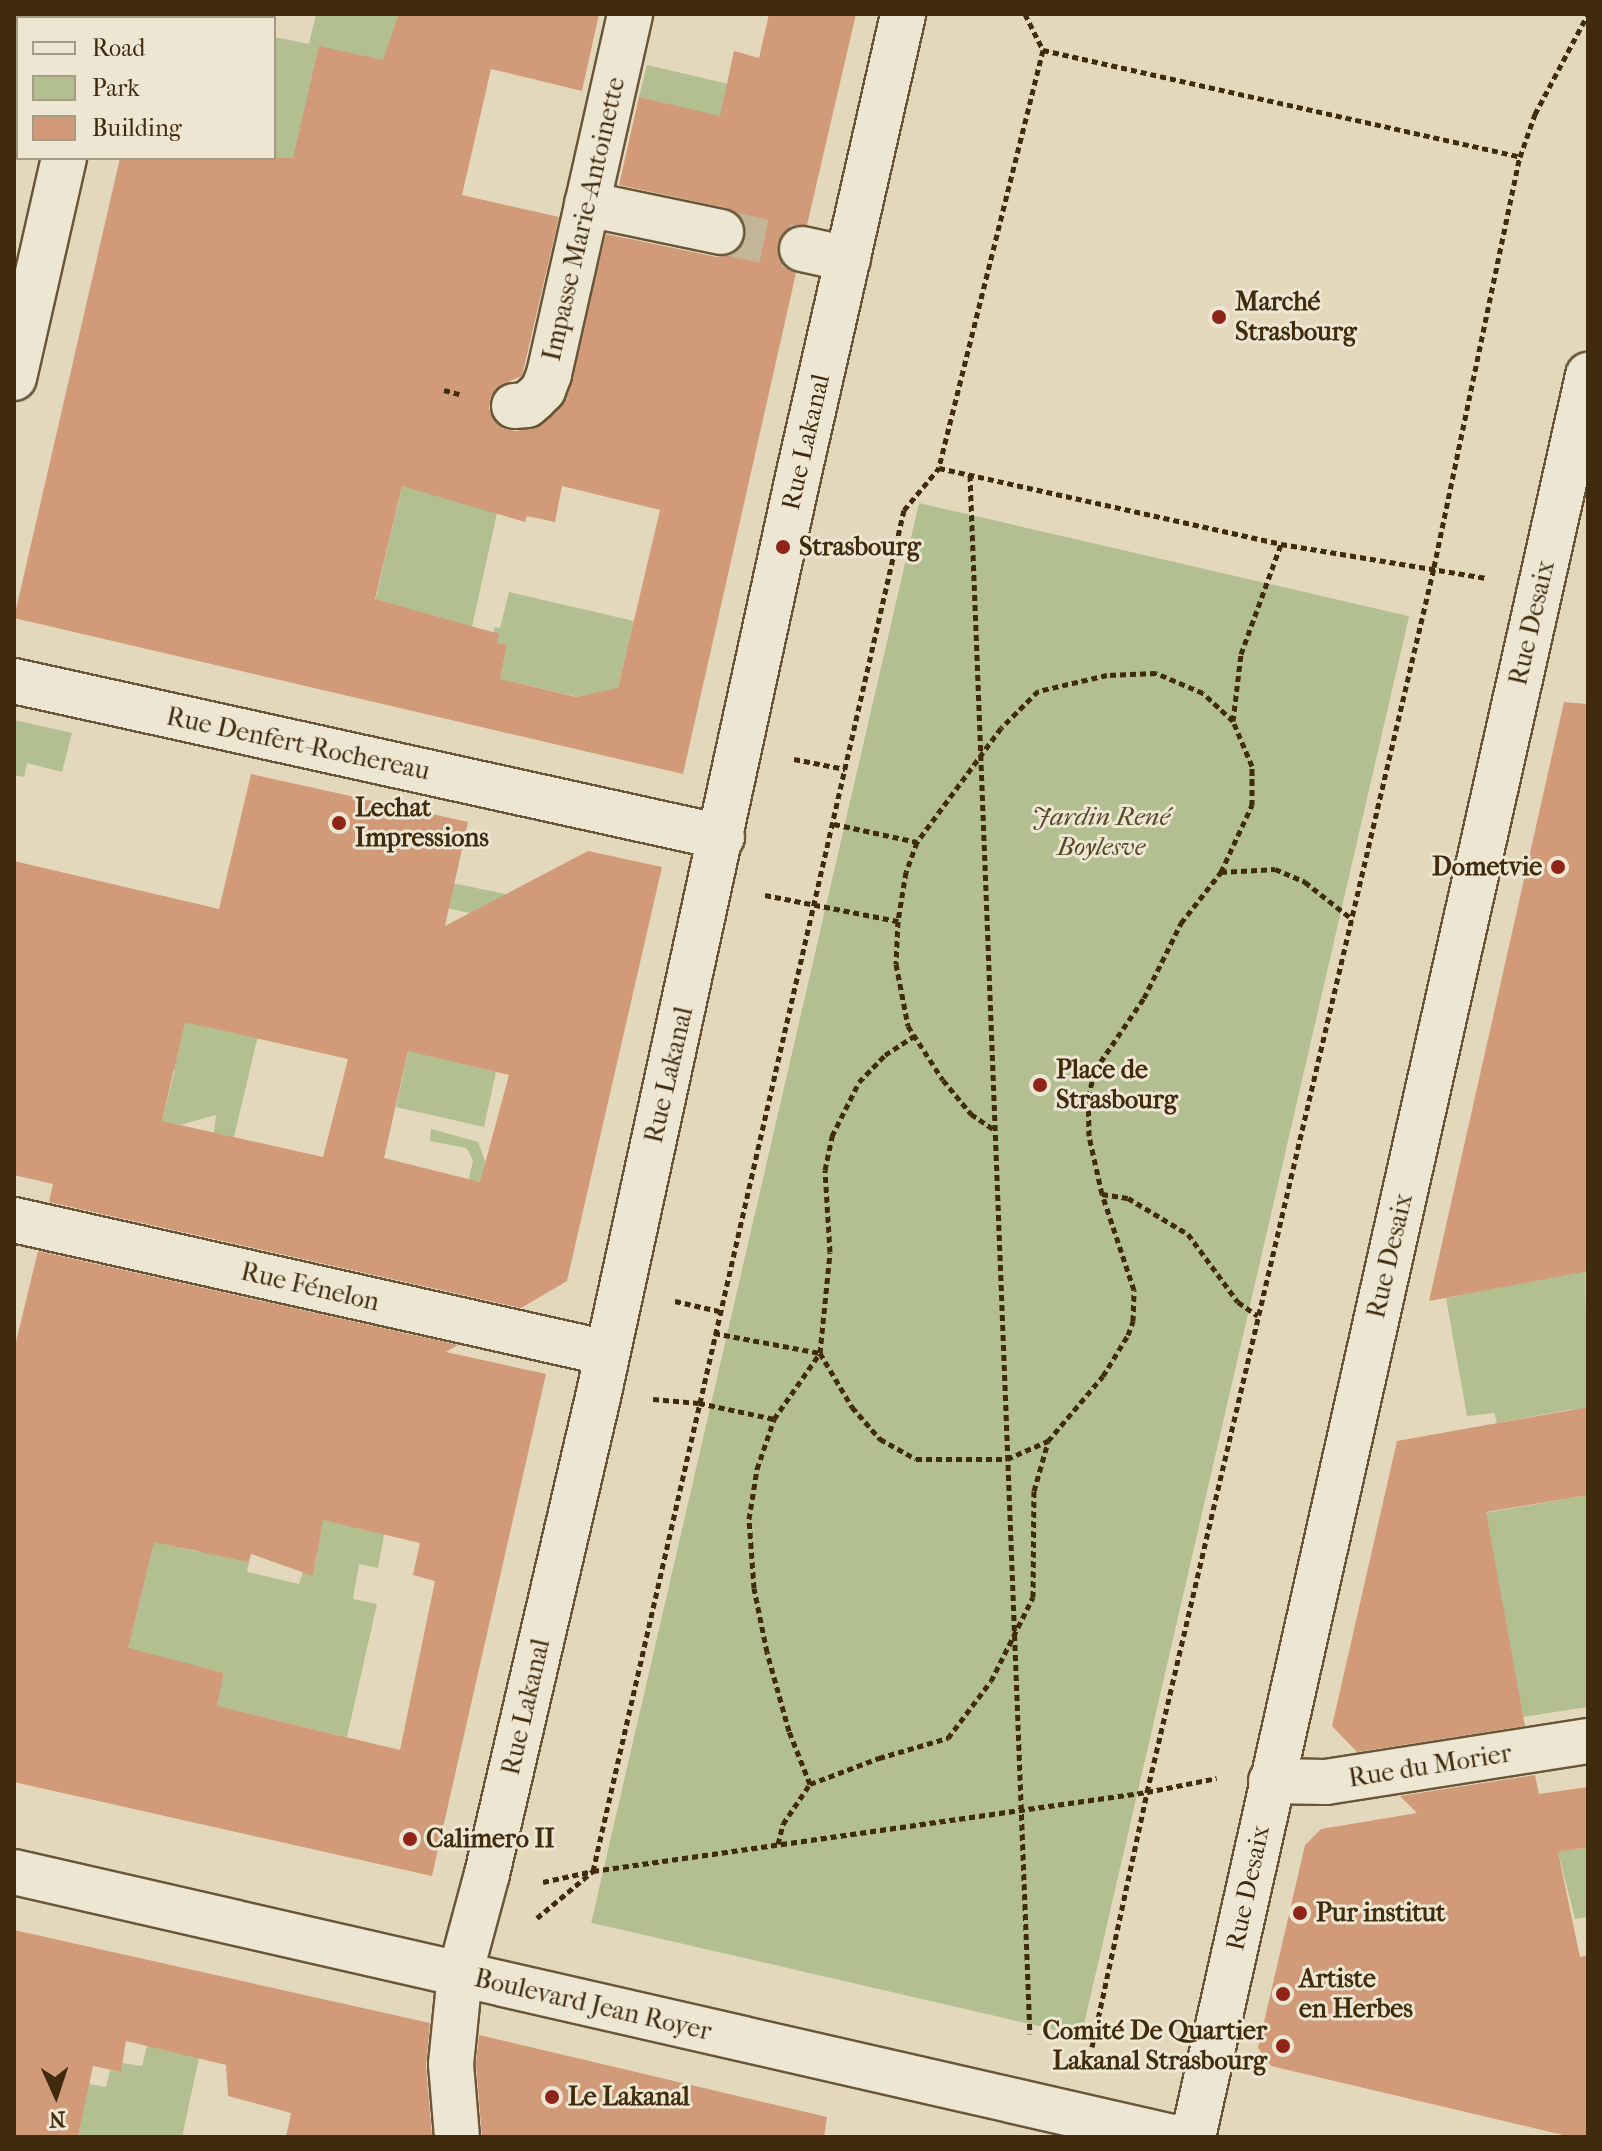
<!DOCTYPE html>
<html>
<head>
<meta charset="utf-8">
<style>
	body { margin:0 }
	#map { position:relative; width:1602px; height:2151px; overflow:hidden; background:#e3d8bb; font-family:"IM FELL French Canon",serif }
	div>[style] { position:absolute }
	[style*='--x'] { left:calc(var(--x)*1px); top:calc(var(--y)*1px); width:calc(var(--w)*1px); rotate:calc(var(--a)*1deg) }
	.green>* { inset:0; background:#b3bf90; transform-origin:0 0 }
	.building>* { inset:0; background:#d19b7a }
	.minor-tunnel>* { height:44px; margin-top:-22px; transform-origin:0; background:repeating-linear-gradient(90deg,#c2b598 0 44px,transparent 0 66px) }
	.path>* { height:5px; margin-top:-2.5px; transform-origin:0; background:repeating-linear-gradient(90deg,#402b0c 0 6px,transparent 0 10px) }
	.roads { filter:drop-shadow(2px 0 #695638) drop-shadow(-2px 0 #695638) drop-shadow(0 2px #695638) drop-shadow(0 -2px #695638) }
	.minor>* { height:44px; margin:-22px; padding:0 22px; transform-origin:22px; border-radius:22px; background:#ede6d3 }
	.dots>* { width:22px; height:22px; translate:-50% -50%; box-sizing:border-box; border:4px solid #ede6d3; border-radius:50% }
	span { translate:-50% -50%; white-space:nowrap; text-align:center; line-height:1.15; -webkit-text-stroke:6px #ede6d3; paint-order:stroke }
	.street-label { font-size:26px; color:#402b0c }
	.poi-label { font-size:26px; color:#402b0c; font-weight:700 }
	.left { translate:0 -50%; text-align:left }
	.right { translate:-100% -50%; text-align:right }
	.park-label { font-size:26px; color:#574926; font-style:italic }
	.frame { position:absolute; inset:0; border:16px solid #402b0c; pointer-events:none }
	.legend { position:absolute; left:16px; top:16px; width:260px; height:144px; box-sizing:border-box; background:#ede6d3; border:2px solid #a89b83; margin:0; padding:10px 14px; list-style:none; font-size:24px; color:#402b0c }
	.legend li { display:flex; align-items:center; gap:16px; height:40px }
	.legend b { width:40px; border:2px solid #a89b83 }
	.north { position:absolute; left:16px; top:2055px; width:80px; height:80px; -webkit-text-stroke:6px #ede6d3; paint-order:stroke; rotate:177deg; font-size:22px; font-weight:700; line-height:32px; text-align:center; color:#402b0c }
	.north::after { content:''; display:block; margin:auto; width:28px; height:36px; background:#402b0c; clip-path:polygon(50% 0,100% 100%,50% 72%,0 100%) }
</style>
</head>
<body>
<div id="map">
	<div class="green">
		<div style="clip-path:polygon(316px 14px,399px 14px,383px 82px,307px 185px,274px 158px,274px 37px,309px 44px)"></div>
		<div style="clip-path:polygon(647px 65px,737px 86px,716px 206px,663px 194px,684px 108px,639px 97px)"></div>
		<div style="clip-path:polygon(402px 486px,498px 509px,472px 627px,493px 632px,495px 627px,500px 628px,509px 592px,634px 621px,614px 705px,500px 679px,507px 645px,469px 638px,374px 606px)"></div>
		<div style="left:919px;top:503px;width:503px;height:1457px;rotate:13deg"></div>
		<div style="clip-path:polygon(14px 720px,72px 733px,62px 772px,27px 763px,24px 777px,14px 775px)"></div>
		<div style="clip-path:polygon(414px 875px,510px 895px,503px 921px,439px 906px,443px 944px)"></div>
		<div style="clip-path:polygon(147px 958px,261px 1023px,234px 1137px,214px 1133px,216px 1115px,180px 1125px,162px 1121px,175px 1070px,124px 1058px)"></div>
		<div style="clip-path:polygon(409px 992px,452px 1061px,496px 1072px,484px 1127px,396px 1107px,408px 1052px)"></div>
		<div style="clip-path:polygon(431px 1129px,478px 1142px,485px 1161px,483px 1176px,518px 1186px,468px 1182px,473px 1161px,470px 1154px,466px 1148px,430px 1141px)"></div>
		<div style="clip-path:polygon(1585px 1270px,1588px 1426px,1573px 1409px,1497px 1423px,1494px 1413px,1467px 1416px,1446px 1298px)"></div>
		<div style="clip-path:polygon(evenodd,49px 1493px,61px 1496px,56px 1520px,71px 1523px,75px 1545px,98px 1566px,87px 1614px,109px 1619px,118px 1583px,142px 1589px,159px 1518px,186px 1525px,181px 1548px,200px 1552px,206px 1528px,232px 1534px,226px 1556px,249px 1562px,247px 1572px,299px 1584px,303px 1572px,313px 1576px,317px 1555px,300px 1550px,311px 1503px,387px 1518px,378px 1568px,359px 1564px,353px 1599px,377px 1604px,347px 1737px,270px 1719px,268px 1726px,241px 1717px,234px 1725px,213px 1725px,117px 1704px,127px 1639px,107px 1632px,93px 1692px,14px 1684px,14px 1575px,18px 1558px,14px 1556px,14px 1525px,40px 1529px,49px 1493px,204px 1668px,224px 1673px,215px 1714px,193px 1709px,204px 1668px)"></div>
		<div style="clip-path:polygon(1588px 1495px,1588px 1707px,1523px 1717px,1485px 1513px)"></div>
		<div style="clip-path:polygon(1588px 1847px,1588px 1917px,1575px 1919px,1558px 1852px)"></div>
		<div style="clip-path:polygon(147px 2046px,199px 2058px,182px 2137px,78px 2137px,89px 2084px,106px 2087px,110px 2070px,120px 2072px,122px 2063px,142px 2066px)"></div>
	</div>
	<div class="building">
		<div style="clip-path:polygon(evenodd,399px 14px,599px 14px,582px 91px,491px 69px,462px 195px,559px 217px,522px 376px,501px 385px,491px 396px,489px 409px,494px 421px,504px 429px,516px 431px,543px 424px,566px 399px,606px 234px,717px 257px,730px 255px,740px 248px,745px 238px,744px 223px,737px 213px,727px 208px,619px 185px,639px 97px,720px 116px,734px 51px,759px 58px,769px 14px,856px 14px,807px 225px,794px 226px,783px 233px,778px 243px,779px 257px,786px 268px,796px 273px,683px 774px,14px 618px,120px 158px,293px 158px,319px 46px,383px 60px,399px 14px,402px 486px,525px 522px,527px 516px,555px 522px,562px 486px,660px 510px,618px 688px,577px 697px,500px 679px,507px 645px,497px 643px,499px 634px,375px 599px,402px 486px)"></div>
		<div style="clip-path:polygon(1564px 702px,1588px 704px,1588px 1271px,1429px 1301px)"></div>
		<div style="clip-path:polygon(evenodd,251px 774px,468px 822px,445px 926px,588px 851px,662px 867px,567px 1281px,521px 1308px,49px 1202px,53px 1184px,14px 1175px,14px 861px,219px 909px,251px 774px,185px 1022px,348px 1059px,323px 1157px,162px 1121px,185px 1022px,251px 774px,408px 1051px,509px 1075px,480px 1182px,384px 1158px,408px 1051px)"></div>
		<div style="clip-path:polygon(evenodd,38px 1251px,458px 1345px,446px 1352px,546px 1374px,432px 1876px,14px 1782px,14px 1350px,38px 1251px,323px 1520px,420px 1543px,413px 1575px,435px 1581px,400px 1750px,217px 1706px,224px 1673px,128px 1648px,154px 1542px,249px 1562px,251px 1554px,313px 1576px,323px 1520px)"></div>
		<div style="clip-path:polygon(1588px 1407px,1588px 1495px,1486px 1512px,1525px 1726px,1357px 1752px,1332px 1726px,1397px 1441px)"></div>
		<div style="clip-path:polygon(1535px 1775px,1539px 1794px,1588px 1787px,1588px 1847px,1558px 1852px,1580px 1957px,1588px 1955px,1588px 2137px,1572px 2137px,1271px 2066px,1258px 2048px,1305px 1845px,1321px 1829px,1417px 1813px,1400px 1796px)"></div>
		<div style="clip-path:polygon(14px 1930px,430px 2023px,426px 2066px,432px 2137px,286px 2137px,291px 2113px,228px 2096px,226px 2065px,126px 2041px,121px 2072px,93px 2066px,78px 2137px,14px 2137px)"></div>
		<div style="clip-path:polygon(479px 2035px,827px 2117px,824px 2137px,482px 2137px,476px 2064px)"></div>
	</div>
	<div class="minor-tunnel">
		<div style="--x:721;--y:232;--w:83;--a:11.9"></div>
	</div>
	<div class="path">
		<div style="--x:1025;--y:14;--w:40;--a:63.4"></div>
		<div style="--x:1043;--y:50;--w:431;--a:104"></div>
		<div style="--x:939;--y:468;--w:350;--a:12.5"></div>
		<div style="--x:1281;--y:544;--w:208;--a:9.4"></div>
		<div style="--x:1043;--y:50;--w:489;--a:12.6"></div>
		<div style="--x:444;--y:390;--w:16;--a:15"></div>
		<div style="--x:970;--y:475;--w:1560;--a:87.8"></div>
		<div style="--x:1233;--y:721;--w:67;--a:-83.2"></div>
		<div style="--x:1241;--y:654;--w:117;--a:-70"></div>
		<div style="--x:794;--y:759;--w:52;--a:11.1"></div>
		<div style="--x:834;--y:824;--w:85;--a:12.2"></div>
		<div style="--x:1221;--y:872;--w:54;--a:-3.2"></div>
		<div style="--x:1275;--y:869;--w:33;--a:23"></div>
		<div style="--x:1305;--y:882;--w:60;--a:38.2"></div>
		<div style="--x:765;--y:895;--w:136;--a:11.1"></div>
		<div style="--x:1102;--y:1194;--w:26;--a:9"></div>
		<div style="--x:1128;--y:1198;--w:70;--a:31"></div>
		<div style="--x:1188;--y:1234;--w:84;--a:53.7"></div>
		<div style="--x:1238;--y:1302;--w:24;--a:35"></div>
		<div style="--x:675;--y:1301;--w:45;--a:12.8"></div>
		<div style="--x:714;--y:1333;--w:108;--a:10.7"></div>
		<div style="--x:820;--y:1353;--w:63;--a:59.3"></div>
		<div style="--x:852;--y:1407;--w:43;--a:48.8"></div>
		<div style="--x:880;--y:1439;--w:41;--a:29.1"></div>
		<div style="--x:916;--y:1459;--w:91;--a:0"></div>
		<div style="--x:1007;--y:1459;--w:45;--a:-23.7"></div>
		<div style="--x:1048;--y:1441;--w:85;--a:-49.8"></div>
		<div style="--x:1103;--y:1376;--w:48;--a:-58.6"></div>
		<div style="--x:1128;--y:1335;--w:15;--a:-70"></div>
		<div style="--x:1133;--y:1321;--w:31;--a:-88"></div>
		<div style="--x:1134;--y:1290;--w:101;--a:-108.4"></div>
		<div style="--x:1102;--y:1194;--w:59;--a:-102.6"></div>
		<div style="--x:1089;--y:1136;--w:39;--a:-91"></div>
		<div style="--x:1088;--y:1097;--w:28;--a:-75"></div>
		<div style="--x:1095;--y:1070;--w:87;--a:-55.8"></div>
		<div style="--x:1144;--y:998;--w:84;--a:-63.7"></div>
		<div style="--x:1181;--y:923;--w:65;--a:-51.9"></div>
		<div style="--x:1221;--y:872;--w:74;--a:-65.2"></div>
		<div style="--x:1252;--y:805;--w:39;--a:-90"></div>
		<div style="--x:1252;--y:766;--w:49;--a:-112.9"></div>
		<div style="--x:1233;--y:721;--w:41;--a:-137"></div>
		<div style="--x:1203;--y:693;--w:51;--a:-156.9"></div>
		<div style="--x:1156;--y:673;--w:49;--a:177.7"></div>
		<div style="--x:1107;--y:675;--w:71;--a:166.9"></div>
		<div style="--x:1038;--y:691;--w:52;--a:135"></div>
		<div style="--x:1001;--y:728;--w:142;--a:126.4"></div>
		<div style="--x:917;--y:842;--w:32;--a:110"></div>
		<div style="--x:906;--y:872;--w:50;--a:99.3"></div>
		<div style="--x:898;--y:921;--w:43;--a:92.7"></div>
		<div style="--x:896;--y:964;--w:63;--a:79"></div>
		<div style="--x:908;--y:1026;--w:64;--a:57.1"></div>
		<div style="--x:943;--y:1080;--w:44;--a:50.5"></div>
		<div style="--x:971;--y:1114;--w:29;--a:34"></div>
		<div style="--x:653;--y:1399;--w:46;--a:5"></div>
		<div style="--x:699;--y:1403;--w:77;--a:12"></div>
		<div style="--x:810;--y:1784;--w:57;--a:-111.6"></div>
		<div style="--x:789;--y:1731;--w:82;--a:-105.6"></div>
		<div style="--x:767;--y:1652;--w:65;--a:-101.5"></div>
		<div style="--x:754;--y:1588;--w:69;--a:-94.1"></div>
		<div style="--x:749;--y:1519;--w:51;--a:-80.9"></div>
		<div style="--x:757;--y:1469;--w:53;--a:-71.2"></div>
		<div style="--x:774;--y:1419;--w:80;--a:-55.1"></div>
		<div style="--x:820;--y:1353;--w:101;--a:-84.3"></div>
		<div style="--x:830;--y:1252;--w:82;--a:-93.5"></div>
		<div style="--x:825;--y:1170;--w:35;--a:-78"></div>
		<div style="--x:832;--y:1136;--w:60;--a:-63.4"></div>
		<div style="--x:859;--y:1082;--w:37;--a:-46"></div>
		<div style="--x:885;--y:1055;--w:35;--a:-33"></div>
		<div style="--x:778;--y:1844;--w:21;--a:-76"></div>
		<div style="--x:783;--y:1824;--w:48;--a:-56"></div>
		<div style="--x:810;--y:1784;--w:74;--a:-20.6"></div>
		<div style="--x:879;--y:1758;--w:72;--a:-16.2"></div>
		<div style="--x:948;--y:1738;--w:71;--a:-53"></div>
		<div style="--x:991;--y:1681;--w:94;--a:-63.4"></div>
		<div style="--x:1033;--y:1597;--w:106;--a:-89.5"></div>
		<div style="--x:1034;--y:1491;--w:51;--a:-74.1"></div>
		<div style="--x:543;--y:1882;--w:51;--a:-12.4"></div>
		<div style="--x:593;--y:1871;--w:560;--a:-8.12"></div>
		<div style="--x:1147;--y:1792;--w:71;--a:-11.3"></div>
		<div style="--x:537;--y:1918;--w:73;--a:-40"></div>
		<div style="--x:593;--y:1871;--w:1396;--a:-77.13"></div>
		<div style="--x:904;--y:510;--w:55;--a:-50.2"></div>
		<div style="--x:1092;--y:2047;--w:261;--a:-77.8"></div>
		<div style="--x:1147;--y:1792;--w:1258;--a:-76.81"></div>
		<div style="--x:1434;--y:567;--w:419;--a:-78.2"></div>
		<div style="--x:1520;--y:157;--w:46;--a:-70.8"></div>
		<div style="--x:1535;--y:114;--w:113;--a:-62.1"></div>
	</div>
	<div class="roads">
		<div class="minor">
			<div style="--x:97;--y:18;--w:4;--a:-90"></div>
			<div style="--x:587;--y:204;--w:137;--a:11.8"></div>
			<div style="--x:802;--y:249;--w:47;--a:12.3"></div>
			<div style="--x:14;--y:378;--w:226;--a:-77.2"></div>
			<div style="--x:514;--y:406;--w:13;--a:-4"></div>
			<div style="--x:527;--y:405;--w:9;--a:-41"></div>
			<div style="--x:534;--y:399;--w:13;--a:-45"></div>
			<div style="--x:543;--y:390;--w:17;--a:-69"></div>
			<div style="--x:549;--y:374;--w:369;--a:-77.3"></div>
			<div style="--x:14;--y:681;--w:725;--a:12.43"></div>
			<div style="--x:14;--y:1220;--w:608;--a:12.64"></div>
			<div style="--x:1271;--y:1781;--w:55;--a:1"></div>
			<div style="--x:1326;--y:1782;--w:265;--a:-8.9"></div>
			<div style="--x:14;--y:1872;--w:1188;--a:12.89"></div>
			<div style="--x:457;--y:2137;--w:73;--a:-94.7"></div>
			<div style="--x:451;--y:2064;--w:90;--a:-84.3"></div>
			<div style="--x:460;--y:1974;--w:104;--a:-74.9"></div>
			<div style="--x:487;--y:1874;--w:499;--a:-76.9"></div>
			<div style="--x:600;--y:1388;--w:932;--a:-77.74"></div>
			<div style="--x:798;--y:477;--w:475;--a:-77.2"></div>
			<div style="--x:1193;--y:2137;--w:1806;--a:-77.36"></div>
		</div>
	</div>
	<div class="dots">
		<div style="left:1219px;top:317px;background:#8f2418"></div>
		<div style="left:783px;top:547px;background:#8f2418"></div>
		<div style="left:339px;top:823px;background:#8f2418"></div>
		<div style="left:1558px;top:867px;background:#8f2418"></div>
		<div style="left:1040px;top:1085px;background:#8f2418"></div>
		<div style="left:410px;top:1839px;background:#8f2418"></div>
		<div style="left:1300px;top:1913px;background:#8f2418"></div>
		<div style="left:1283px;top:1994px;background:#8f2418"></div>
		<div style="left:1283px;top:2046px;background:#8f2418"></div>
		<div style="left:552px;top:2097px;background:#8f2418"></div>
	</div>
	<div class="street-label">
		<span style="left:584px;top:219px;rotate:-77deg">Impasse Marie-Antoinette</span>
		<span style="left:806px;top:442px;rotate:-77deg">Rue Lakanal</span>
		<span style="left:1532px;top:623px;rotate:-77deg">Rue Desaix</span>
		<span style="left:298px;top:744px;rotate:12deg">Rue Denfert-Rochereau</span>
		<span style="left:669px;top:1075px;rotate:-77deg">Rue Lakanal</span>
		<span style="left:1390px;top:1256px;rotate:-77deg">Rue Desaix</span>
		<span style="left:310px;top:1287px;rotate:13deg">Rue Fénelon</span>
		<span style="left:526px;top:1707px;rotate:-77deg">Rue Lakanal</span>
		<span style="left:1430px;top:1766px;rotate:-9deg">Rue du Morier</span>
		<span style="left:1248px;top:1888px;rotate:-78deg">Rue Desaix</span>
		<span style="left:593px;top:2005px;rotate:13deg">Boulevard Jean Royer</span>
	</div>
	<div class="poi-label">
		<span class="left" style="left:1235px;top:317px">Marché<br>Strasbourg</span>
		<span class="left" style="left:799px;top:547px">Strasbourg</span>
		<span class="left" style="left:355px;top:823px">Lechat<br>Impressions</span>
		<span class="right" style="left:1542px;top:867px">Dometvie</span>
		<span class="left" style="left:1056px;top:1085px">Place de<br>Strasbourg</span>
		<span class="left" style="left:426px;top:1839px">Calimero II</span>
		<span class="left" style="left:1316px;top:1913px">Pur institut</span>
		<span class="left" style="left:1299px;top:1994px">Artiste<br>en Herbes</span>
		<span class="right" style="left:1267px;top:2046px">Comité De Quartier<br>Lakanal Strasbourg</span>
		<span class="left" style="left:568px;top:2097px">Le Lakanal</span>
	</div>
	<div class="park-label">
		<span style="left:1101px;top:832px">Jardin René<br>Boylesve</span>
	</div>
	<div class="frame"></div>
	<ul class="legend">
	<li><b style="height:10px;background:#ede6d3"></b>Road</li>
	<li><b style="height:22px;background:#b3bf90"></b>Park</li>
	<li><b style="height:22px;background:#d19b7a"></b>Building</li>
	</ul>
	<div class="north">N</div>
</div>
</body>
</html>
